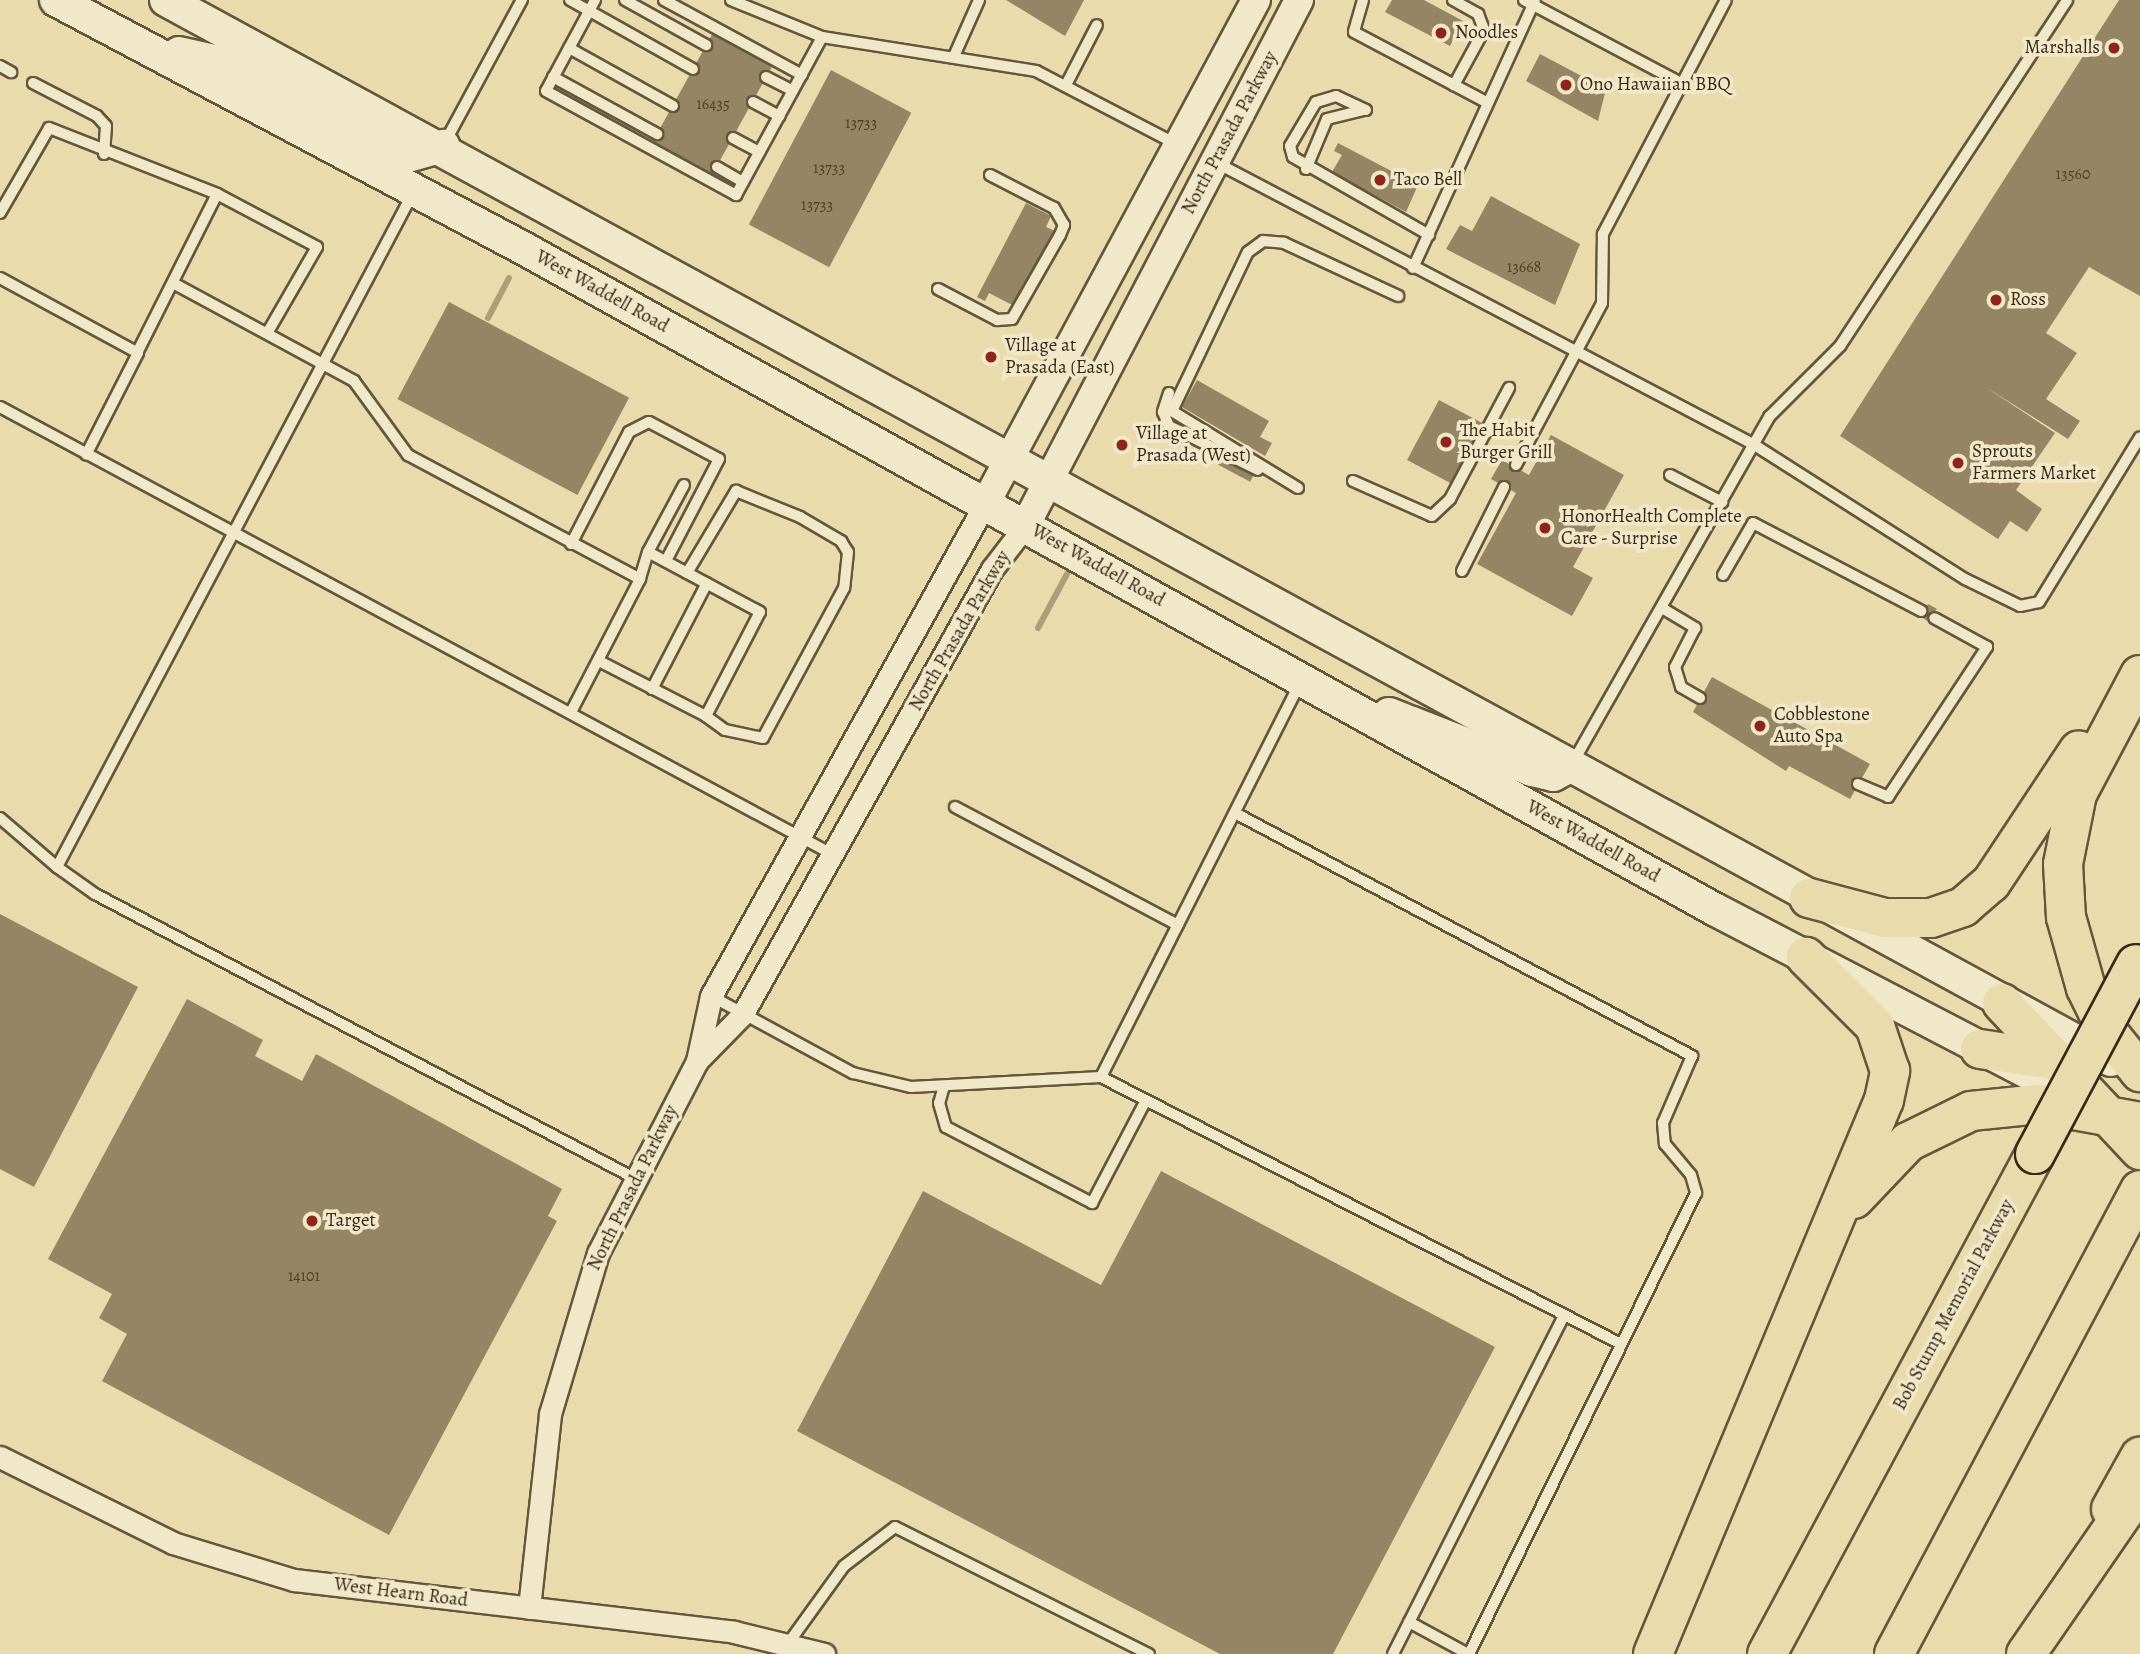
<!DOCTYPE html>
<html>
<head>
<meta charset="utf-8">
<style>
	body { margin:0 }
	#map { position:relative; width:2140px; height:1654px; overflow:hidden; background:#eadbad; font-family:Alegreya,serif }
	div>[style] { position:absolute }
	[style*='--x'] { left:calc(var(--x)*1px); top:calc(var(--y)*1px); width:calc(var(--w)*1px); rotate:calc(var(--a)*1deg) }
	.stream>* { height:6px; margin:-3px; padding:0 3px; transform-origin:3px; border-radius:3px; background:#ad9e7a }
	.building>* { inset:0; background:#958565; transform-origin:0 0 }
	.roads { filter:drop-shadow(2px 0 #64553d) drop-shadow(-2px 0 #64553d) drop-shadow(0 2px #64553d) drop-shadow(0 -2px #64553d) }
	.service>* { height:10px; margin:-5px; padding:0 5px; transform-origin:5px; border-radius:5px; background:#f1e8ca }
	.minor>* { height:21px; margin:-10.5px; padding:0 10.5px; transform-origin:10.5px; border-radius:10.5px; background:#f1e8ca }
	.tertiary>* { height:28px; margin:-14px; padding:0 14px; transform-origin:14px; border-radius:14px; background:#f1e8ca }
	.secondary>* { height:32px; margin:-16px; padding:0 16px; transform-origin:16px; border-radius:16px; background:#f1e8ca }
	.motorway>* { height:38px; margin:-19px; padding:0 19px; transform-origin:19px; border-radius:19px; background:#eadbad }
	.bridges { filter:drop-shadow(2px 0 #382818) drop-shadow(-2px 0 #382818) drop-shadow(0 2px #382818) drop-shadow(0 -2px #382818) }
	.motorway-bridge>* { height:38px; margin:-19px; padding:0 19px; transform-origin:19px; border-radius:19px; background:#eadbad }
	.dots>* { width:19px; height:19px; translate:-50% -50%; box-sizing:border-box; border:4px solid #f1e8ca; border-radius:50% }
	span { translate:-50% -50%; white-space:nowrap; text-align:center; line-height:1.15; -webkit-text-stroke:7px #f1e8ca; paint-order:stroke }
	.number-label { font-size:16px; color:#4f3f2b }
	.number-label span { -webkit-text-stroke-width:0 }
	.poi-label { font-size:19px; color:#382818 }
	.left { translate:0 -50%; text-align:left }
	.right { translate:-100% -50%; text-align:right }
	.street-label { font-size:19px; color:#382818 }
</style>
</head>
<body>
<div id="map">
	<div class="stream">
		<div style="--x:488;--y:318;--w:45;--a:-62.3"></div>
		<div style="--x:1038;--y:628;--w:61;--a:-61.8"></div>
	</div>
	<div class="building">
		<div style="clip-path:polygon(1006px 0,1084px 0,1065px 36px)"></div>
		<div style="clip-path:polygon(1392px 0,1424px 0,1463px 21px,1450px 46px,1385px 12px)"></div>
		<div style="clip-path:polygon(2119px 0,2140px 0,2140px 296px,2089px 267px,2046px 333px,2077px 353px,2046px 399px,2080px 421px,2068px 439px,1984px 386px,2055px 433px,2016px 490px,2042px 509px,2027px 532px,2010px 521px,1998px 539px,1840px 436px)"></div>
		<div style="left:714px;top:31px;width:68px;height:131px;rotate:29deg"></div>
		<div style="clip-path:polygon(1540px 54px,1606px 89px,1598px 121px,1526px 81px)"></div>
		<div style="left:831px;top:70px;width:91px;height:175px;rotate:28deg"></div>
		<div style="clip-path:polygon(1338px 143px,1418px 185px,1406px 212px,1332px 172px,1342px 155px,1334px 151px)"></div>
		<div style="clip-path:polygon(1491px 196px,1580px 244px,1555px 305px,1446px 249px,1460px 225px,1472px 231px)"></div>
		<div style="clip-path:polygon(1026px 203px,1051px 216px,1046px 227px,1055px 231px,1016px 307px,989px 293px,985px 301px,977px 297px)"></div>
		<div style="left:449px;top:302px;width:204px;height:110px;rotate:28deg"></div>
		<div style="clip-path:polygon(1197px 380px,1269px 421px,1260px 437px,1272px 443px,1265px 456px,1182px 407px)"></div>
		<div style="left:1439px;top:400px;width:50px;height:68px;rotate:28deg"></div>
		<div style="left:1216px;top:433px;width:53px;height:27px;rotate:28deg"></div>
		<div style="clip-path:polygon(1551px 435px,1624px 475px,1573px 567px,1593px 578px,1572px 616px,1477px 564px,1516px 493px,1491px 479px,1502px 460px,1529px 475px)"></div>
		<div style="left:1928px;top:604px;width:10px;height:15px;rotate:29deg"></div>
		<div style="clip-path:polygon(1712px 677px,1870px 764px,1850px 799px,1789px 766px,1786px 771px,1693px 712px)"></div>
		<div style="clip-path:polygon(0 914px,138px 987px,34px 1187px,0 1169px)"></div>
		<div style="clip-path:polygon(187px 999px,263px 1040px,255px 1056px,302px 1081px,316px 1054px,562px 1189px,548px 1216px,557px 1221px,389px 1535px,102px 1381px,127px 1334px,99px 1318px,112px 1294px,48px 1259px)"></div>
		<div style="clip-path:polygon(1161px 1171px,1495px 1347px,1333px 1654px,1220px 1654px,797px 1431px,923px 1191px,1101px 1285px)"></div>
	</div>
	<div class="roads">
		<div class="service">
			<div style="--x:570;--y:0;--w:141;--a:29.3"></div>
			<div style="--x:595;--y:0;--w:103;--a:118.3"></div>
			<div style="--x:546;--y:91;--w:217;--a:28.7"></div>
			<div style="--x:736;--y:195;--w:180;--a:-61.4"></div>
			<div style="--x:625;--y:0;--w:93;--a:29.1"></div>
			<div style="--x:664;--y:0;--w:157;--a:28.5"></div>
			<div style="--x:731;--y:0;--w:98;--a:22.1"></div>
			<div style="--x:822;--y:37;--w:217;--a:9"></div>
			<div style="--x:1036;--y:71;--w:158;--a:27.5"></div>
			<div style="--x:1363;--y:0;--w:33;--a:106"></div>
			<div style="--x:1354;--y:32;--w:149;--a:27.9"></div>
			<div style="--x:1453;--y:0;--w:29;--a:29"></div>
			<div style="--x:1478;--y:14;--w:17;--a:69"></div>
			<div style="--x:1484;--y:30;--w:63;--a:118.6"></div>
			<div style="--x:1524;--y:0;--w:178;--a:27.9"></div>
			<div style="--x:569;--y:48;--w:119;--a:29.1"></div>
			<div style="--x:955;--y:54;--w:59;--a:-66"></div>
			<div style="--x:0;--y:66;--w:13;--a:29"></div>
			<div style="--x:553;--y:77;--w:119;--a:28.7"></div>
			<div style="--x:766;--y:77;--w:30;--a:27"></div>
			<div style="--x:33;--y:83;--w:72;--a:27.3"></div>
			<div style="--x:97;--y:116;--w:13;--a:48"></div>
			<div style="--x:106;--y:126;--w:28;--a:94"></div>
			<div style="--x:1067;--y:83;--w:65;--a:-62.7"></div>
			<div style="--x:753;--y:102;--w:30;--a:28"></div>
			<div style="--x:1366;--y:110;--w:33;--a:-155"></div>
			<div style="--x:1336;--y:96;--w:21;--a:163"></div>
			<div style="--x:1316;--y:102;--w:51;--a:120.6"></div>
			<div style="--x:1290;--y:146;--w:11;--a:75"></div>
			<div style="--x:1293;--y:157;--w:157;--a:29.8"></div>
			<div style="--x:733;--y:138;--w:30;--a:28"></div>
			<div style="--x:444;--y:144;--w:164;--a:-61.6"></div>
			<div style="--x:1217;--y:163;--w:605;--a:27.67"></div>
			<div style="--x:1753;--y:444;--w:251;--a:32.5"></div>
			<div style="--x:1965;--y:579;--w:61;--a:26.1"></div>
			<div style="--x:2020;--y:606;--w:19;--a:-12"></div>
			<div style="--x:2039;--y:602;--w:193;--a:-58.5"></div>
			<div style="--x:717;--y:167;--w:30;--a:30"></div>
			<div style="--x:1306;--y:169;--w:54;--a:-67.2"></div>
			<div style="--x:1327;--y:119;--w:37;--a:-14"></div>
			<div style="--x:217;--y:194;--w:113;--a:27.9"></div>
			<div style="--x:317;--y:247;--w:98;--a:120"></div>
			<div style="--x:0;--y:213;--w:98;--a:-60"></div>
			<div style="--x:49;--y:128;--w:180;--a:21.4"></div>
			<div style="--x:217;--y:194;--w:178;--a:116.7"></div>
			<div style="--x:1413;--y:268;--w:294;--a:-65.5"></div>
			<div style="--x:0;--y:278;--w:157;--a:28.5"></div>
			<div style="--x:138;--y:353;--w:114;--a:117"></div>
			<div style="--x:173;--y:283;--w:206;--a:28.4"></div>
			<div style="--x:354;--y:381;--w:92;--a:53.9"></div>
			<div style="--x:408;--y:455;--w:263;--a:28.1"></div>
			<div style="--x:640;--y:579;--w:148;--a:117.4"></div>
			<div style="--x:938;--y:289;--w:67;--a:27.7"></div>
			<div style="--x:997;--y:320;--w:15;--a:-4"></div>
			<div style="--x:1012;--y:319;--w:97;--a:-60.3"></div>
			<div style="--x:1060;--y:235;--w:11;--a:-68"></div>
			<div style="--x:1064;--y:225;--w:20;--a:-120"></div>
			<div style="--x:1054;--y:208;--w:72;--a:-152.7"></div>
			<div style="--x:1169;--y:393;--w:20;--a:108"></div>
			<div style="--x:1163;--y:412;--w:15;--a:67"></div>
			<div style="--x:1169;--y:426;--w:99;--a:26.3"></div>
			<div style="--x:0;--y:407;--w:942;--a:28.25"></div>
			<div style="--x:1516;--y:465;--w:183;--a:-62"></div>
			<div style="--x:1602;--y:303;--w:69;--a:-89.2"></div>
			<div style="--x:1603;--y:234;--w:264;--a:-62.3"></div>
			<div style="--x:1670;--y:475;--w:59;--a:27.4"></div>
			<div style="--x:1353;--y:481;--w:86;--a:23.9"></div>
			<div style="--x:1432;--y:516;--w:25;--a:-43"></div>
			<div style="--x:1450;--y:499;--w:126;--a:-62"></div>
			<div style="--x:1298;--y:488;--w:148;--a:-148.6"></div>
			<div style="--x:1172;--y:411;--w:176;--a:-64.5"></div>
			<div style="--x:1248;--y:252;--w:19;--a:-36"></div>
			<div style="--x:1263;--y:241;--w:21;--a:5"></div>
			<div style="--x:1284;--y:243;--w:126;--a:24.9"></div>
			<div style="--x:571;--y:544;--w:126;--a:-62.6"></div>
			<div style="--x:629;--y:432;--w:22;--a:-27"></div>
			<div style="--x:649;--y:422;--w:79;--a:27.9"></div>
			<div style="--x:719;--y:459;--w:115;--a:117.5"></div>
			<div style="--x:648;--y:552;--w:76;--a:-61.8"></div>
			<div style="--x:1462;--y:571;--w:94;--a:-63.4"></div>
			<div style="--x:687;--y:573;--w:96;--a:-59.1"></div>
			<div style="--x:736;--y:491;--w:69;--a:22.1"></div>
			<div style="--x:800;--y:517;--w:48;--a:30.3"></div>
			<div style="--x:841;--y:541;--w:13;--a:58"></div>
			<div style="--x:848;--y:552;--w:36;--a:96"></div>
			<div style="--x:844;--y:588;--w:170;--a:118.4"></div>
			<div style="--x:763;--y:738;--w:39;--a:-168"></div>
			<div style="--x:725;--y:730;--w:24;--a:-144"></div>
			<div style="--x:1723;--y:575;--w:60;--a:-60"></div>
			<div style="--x:1753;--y:523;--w:190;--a:27.6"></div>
			<div style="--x:1662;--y:608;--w:39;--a:31"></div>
			<div style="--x:1695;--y:628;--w:44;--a:117.1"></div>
			<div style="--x:1675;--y:667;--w:21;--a:73"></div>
			<div style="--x:1681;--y:687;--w:22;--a:30"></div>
			<div style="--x:599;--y:661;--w:120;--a:27.2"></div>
			<div style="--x:706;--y:716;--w:117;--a:-62.6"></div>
			<div style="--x:760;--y:612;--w:127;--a:-151.8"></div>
			<div style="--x:648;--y:552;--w:28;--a:107"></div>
			<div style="--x:1300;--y:683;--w:441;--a:116.8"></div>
			<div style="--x:1101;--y:1077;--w:585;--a:27.18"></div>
			<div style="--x:652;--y:689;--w:119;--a:-62.6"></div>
			<div style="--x:1572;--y:764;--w:400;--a:-60.4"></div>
			<div style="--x:1770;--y:416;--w:99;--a:-45"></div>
			<div style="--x:1840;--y:346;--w:414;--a:-56.7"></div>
			<div style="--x:1858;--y:784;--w:33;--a:23"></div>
			<div style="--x:1888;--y:797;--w:180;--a:-56.6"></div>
			<div style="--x:1987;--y:647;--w:60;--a:-151.3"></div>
			<div style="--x:955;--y:807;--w:252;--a:27.9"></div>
			<div style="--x:1235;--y:813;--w:518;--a:28"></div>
			<div style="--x:1692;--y:1056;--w:73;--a:113.4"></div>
			<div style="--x:1663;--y:1123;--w:21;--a:85"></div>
			<div style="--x:1665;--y:1144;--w:40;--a:50"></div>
			<div style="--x:1691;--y:1175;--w:19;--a:74"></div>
			<div style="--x:1696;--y:1193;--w:514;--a:116.22"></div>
			<div style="--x:0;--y:818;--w:75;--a:40.7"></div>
			<div style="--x:57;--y:867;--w:762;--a:-62.16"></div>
			<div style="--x:57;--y:867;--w:47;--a:35.4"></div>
			<div style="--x:95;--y:894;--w:609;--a:27.78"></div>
			<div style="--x:711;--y:996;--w:162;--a:28.5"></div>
			<div style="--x:853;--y:1073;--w:60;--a:13.6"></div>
			<div style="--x:911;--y:1087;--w:190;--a:-3"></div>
			<div style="--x:944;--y:1086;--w:18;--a:106"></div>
			<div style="--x:939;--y:1103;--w:25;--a:74"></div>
			<div style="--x:946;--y:1127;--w:165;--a:27.5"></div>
			<div style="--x:1092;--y:1203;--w:116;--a:-62.3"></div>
			<div style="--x:1409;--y:1622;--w:67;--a:28.5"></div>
			<div style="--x:787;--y:1645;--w:97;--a:-54.2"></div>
			<div style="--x:844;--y:1566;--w:64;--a:-37.4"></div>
			<div style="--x:895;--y:1527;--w:284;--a:26.6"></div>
			<div style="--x:1393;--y:1654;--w:379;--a:-63.2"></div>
		</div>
		<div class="minor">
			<div style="--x:697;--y:1061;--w:64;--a:-45.6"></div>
			<div style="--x:742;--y:1015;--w:511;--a:-60.73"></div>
			<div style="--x:992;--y:569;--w:54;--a:-52.5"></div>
			<div style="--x:0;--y:1457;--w:193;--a:26.4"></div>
			<div style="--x:173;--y:1543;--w:127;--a:17"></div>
			<div style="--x:294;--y:1580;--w:443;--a:6.7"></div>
			<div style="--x:734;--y:1632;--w:93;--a:13.7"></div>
			<div style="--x:529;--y:1608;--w:195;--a:-83.8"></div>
			<div style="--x:550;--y:1414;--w:168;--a:-73.4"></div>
			<div style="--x:598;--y:1253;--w:216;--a:-62.7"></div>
			<div style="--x:697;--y:1061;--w:66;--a:-77.8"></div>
			<div style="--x:711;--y:996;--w:563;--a:-60.89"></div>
		</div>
		<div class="tertiary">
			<div style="--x:985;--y:504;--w:572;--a:-61.73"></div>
			<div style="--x:1025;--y:526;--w:593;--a:-62.48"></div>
		</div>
		<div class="secondary">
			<div style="--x:56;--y:0;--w:529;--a:27.97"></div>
			<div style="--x:523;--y:248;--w:1364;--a:29.03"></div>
			<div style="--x:1716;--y:910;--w:420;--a:27.5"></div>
			<div style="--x:166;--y:0;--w:2215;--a:28.59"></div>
			<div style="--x:179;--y:53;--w:49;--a:12.9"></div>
			<div style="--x:227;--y:64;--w:200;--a:27.7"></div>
			<div style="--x:404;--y:157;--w:41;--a:-15.8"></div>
			<div style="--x:1389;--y:714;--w:154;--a:21.4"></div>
			<div style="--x:1532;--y:770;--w:22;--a:13"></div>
			<div style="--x:1553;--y:775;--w:21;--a:-28"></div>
		</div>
		<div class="motorway">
			<div style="--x:2140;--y:675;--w:135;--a:117.9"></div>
			<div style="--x:2077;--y:794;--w:71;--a:101.3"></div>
			<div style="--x:2063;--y:864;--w:53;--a:86.8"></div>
			<div style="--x:2066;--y:917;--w:74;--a:74.3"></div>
			<div style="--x:2086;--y:988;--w:48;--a:64"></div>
			<div style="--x:2107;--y:1031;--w:53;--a:51.2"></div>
			<div style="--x:1809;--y:898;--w:79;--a:14.7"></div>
			<div style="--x:1885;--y:918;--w:46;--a:0"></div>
			<div style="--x:1931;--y:918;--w:34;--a:-19"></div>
			<div style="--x:1963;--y:907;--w:37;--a:-41"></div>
			<div style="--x:1991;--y:883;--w:159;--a:-56.5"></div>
			<div style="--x:2002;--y:1003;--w:202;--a:46.8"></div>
			<div style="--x:1980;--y:1049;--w:87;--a:8.6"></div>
			<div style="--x:1854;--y:1199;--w:79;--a:-46.5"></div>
			<div style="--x:1908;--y:1142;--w:70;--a:-26.2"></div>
			<div style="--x:1971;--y:1111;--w:69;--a:-5.8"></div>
			<div style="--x:2040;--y:1104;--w:102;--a:10.2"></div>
			<div style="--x:2111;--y:1509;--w:60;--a:-60.9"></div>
			<div style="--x:1653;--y:1654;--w:600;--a:-67.37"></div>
			<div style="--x:1884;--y:1100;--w:30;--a:-78"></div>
			<div style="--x:1890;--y:1071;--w:47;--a:-108.4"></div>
			<div style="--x:1875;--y:1026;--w:98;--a:-135"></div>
			<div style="--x:1767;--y:1654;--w:567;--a:-61.81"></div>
			<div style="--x:1894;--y:1654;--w:525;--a:-62.07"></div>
			<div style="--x:2026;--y:1654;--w:201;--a:-55.4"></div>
		</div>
	</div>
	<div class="bridges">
		<div class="motorway-bridge">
			<div style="--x:2035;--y:1154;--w:215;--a:-62"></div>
		</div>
	</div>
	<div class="dots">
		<div style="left:1441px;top:33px;background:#8f2418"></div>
		<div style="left:2114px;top:48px;background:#8f2418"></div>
		<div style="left:1566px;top:85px;background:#8f2418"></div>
		<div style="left:1380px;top:180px;background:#8f2418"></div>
		<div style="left:1996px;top:300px;background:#8f2418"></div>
		<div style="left:991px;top:357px;background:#8f2418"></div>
		<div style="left:1446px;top:442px;background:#8f2418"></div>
		<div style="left:1122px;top:445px;background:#8f2418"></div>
		<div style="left:1958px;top:463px;background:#8f2418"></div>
		<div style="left:1545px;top:528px;background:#8f2418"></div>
		<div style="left:1760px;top:726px;background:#8f2418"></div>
		<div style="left:312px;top:1221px;background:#8f2418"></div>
	</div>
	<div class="number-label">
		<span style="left:713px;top:104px">16435</span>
		<span style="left:861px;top:123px">13733</span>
		<span style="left:829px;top:168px">13733</span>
		<span style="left:2073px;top:174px">13560</span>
		<span style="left:817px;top:205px">13733</span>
		<span style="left:1524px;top:267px">13668</span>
		<span style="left:304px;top:1276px">14101</span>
	</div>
	<div class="poi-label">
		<span class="left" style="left:1455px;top:33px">Noodles</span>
		<span class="right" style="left:2100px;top:48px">Marshalls</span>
		<span class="left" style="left:1580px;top:85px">Ono Hawaiian BBQ</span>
		<span class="left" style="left:1394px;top:180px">Taco Bell</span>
		<span class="left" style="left:2010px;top:300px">Ross</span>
		<span class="left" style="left:1005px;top:357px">Village at<br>Prasada (East)</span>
		<span class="left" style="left:1460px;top:442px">The Habit<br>Burger Grill</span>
		<span class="left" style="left:1136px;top:445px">Village at<br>Prasada (West)</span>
		<span class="left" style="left:1972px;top:463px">Sprouts<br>Farmers Market</span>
		<span class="left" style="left:1561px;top:528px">HonorHealth Complete<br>Care - Surprise</span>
		<span class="left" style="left:1774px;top:726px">Cobblestone<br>Auto Spa</span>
		<span class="left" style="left:326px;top:1221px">Target</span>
	</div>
	<div class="street-label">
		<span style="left:1230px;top:133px;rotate:-62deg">North Prasada Parkway</span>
		<span style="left:602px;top:292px;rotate:29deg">West Waddell Road</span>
		<span style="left:1098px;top:566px;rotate:29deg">West Waddell Road</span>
		<span style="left:960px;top:631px;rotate:-60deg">North Prasada Parkway</span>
		<span style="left:1593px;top:842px;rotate:29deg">West Waddell Road</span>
		<span style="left:633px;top:1188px;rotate:-64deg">North Prasada Parkway</span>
		<span style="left:1954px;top:1305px;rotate:-62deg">Bob Stump Memorial Parkway</span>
		<span style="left:401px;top:1593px;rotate:7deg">West Hearn Road</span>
	</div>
</div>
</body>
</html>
